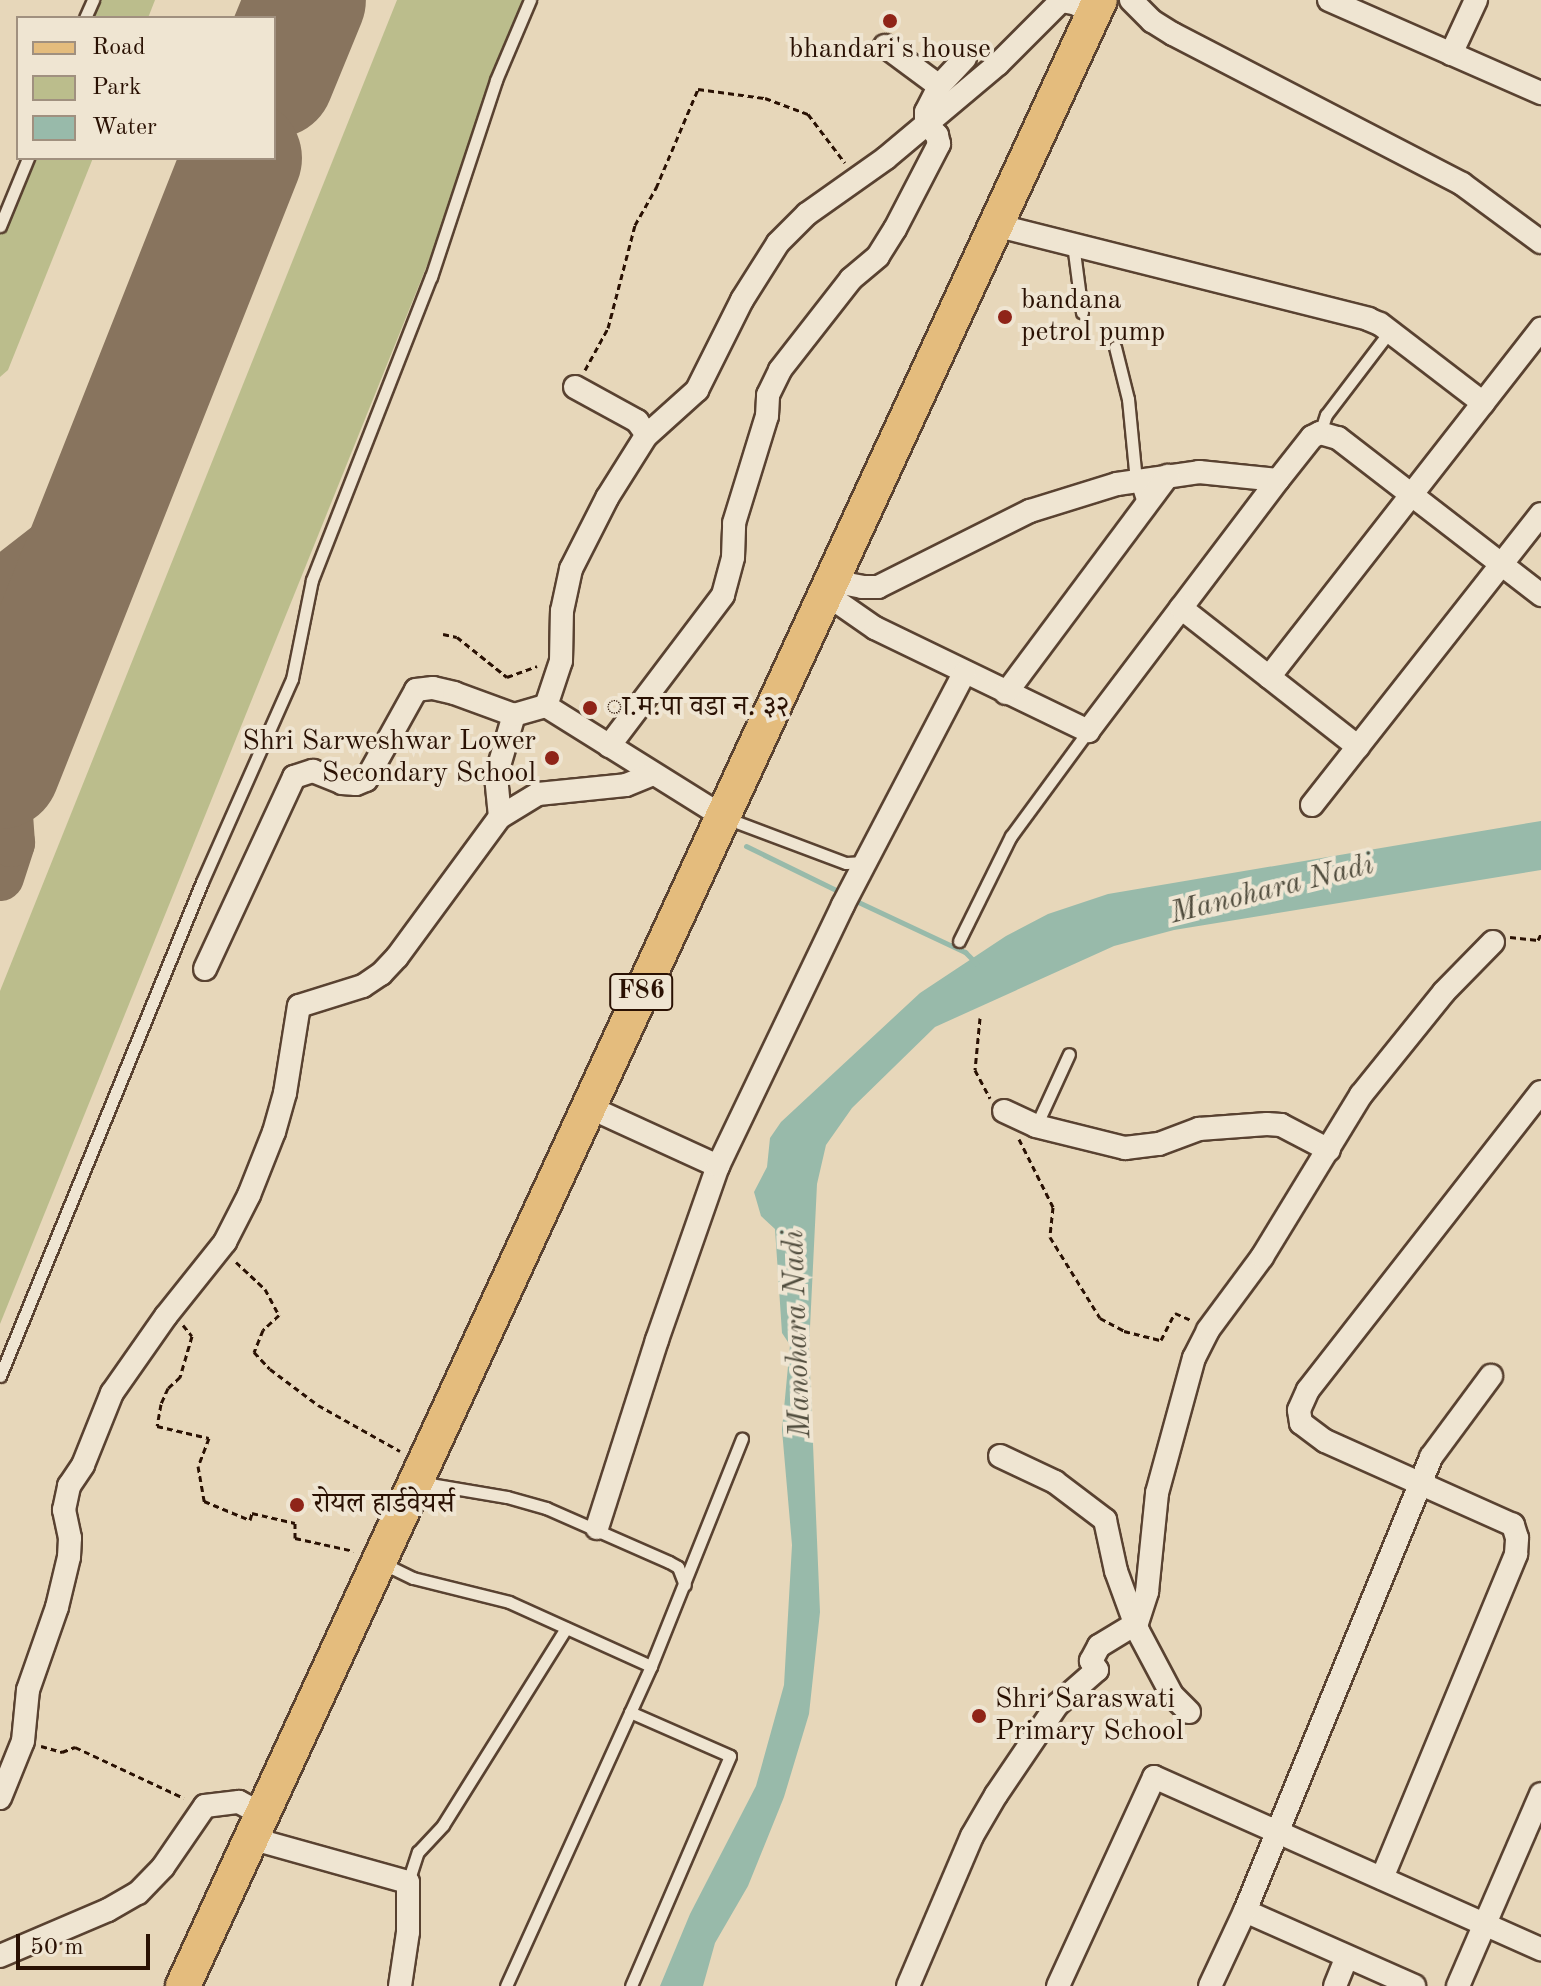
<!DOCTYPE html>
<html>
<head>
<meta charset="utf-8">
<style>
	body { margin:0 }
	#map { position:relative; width:1541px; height:1986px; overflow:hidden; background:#e7d7ba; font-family:"Old Standard TT","Noto Serif Devanagari",serif }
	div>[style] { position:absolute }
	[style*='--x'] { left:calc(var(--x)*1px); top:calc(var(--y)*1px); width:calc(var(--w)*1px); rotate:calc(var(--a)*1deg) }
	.green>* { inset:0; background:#bbbd8c }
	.water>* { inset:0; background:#98baaa }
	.stream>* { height:5px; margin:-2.5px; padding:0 2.5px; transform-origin:2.5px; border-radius:2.5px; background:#98baaa }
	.taxiway>* { height:48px; margin:-24px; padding:0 24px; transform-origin:24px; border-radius:24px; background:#88745e }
	.runway>* { height:120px; margin:-60px; padding:0 60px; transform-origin:60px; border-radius:60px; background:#88745e }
	.path>* { height:3px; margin-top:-1.5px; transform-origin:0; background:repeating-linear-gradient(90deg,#2a1103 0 6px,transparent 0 10px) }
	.roads { filter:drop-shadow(2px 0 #594231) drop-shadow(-2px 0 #594231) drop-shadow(0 2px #594231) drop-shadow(0 -2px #594231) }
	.lane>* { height:11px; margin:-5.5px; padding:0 5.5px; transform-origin:5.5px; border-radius:5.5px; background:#efe5d2 }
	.street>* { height:22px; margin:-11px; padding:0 11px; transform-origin:11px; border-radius:11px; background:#efe5d2 }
	.primary>* { height:34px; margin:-17px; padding:0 17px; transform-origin:17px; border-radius:17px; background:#e4bc7d }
	.dots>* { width:22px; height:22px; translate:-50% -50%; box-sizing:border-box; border:4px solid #efe5d2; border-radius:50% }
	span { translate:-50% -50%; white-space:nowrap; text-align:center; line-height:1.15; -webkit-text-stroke:8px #efe5d2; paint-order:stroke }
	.shield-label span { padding:2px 6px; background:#efe5d2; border:2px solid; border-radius:6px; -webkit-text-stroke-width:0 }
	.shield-label { font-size:26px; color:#2a1103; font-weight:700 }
	.poi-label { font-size:28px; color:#2a1103 }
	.left { translate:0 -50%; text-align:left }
	.right { translate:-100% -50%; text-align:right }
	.water-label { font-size:30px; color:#504c3d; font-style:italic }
	.legend { position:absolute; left:16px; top:16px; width:260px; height:144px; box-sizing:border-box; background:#efe5d2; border:2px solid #a0907f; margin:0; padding:10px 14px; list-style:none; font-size:24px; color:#2a1103 }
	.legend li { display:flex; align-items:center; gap:16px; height:40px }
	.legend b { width:40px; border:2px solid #a0907f }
	.scale { position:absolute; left:16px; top:1934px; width:134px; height:36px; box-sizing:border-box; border:4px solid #2a1103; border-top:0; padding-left:10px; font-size:24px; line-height:28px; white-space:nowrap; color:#2a1103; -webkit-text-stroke:6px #efe5d2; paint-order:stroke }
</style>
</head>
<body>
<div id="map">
	<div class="green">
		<div style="clip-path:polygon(99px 0,155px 0,148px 18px,91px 18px)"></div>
		<div style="clip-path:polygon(397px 0,534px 0,0 1324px,0 991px)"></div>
		<div style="clip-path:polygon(32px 158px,93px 158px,8px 370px,0 377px,0 232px)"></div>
	</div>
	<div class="water">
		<div style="clip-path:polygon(1541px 821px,1541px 870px,1174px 930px,1114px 946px,935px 1027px,852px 1108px,826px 1145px,817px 1184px,809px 1348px,820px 1612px,809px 1714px,784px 1797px,748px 1886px,715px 1943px,703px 1986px,660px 1986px,690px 1914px,756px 1786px,784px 1685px,792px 1545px,782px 1430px,790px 1345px,782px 1333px,775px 1229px,761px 1216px,754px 1192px,767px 1167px,770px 1138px,781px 1122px,920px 993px,1006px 936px,1048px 914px,1108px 894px)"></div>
	</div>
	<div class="stream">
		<div style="--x:746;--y:846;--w:107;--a:26.1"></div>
		<div style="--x:854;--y:900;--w:123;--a:25.1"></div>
		<div style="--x:965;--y:952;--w:16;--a:45"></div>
	</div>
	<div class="taxiway">
		<div style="--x:0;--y:582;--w:108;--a:-37.8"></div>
		<div style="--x:85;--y:516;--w:57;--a:-54.9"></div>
		<div style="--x:0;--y:877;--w:36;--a:-72"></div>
		<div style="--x:11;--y:843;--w:69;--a:-94.1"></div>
		<div style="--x:6;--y:774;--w:39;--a:-80"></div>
	</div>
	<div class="runway">
		<div style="--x:274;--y:78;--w:84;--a:-67.7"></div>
		<div style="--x:0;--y:769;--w:657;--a:-68.39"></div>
	</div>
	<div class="path">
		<div style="--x:585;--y:370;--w:48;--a:-61.3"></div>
		<div style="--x:608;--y:328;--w:106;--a:-75.3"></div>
		<div style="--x:635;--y:225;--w:43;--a:-60.4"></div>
		<div style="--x:656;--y:188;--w:108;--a:-67"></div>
		<div style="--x:698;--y:89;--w:68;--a:7.7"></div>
		<div style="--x:765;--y:98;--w:46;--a:20.4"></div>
		<div style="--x:808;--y:114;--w:61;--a:52.9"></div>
		<div style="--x:443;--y:634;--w:14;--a:12"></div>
		<div style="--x:457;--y:637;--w:64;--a:38.7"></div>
		<div style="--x:507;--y:677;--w:32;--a:-20"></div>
		<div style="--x:1510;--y:937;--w:28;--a:6"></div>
		<div style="--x:1538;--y:940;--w:7;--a:-63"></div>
		<div style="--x:980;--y:1018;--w:52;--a:95.5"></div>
		<div style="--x:975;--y:1070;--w:32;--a:62"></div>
		<div style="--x:1019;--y:1139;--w:76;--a:63.4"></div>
		<div style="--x:1053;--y:1207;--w:30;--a:96"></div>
		<div style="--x:1050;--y:1237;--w:95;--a:58.3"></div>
		<div style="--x:1100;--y:1318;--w:27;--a:28"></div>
		<div style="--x:1124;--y:1331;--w:38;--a:14"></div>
		<div style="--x:1161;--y:1340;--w:30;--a:-63"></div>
		<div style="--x:1175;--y:1313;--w:17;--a:24"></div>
		<div style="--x:236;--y:1262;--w:40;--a:43"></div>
		<div style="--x:265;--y:1289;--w:30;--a:62"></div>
		<div style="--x:279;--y:1315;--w:22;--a:137"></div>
		<div style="--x:263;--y:1330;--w:24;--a:112"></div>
		<div style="--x:254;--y:1352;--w:23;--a:47"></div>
		<div style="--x:270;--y:1369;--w:60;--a:36.9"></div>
		<div style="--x:318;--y:1405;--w:94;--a:29.3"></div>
		<div style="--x:183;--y:1325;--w:14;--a:51"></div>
		<div style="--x:192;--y:1336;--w:43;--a:106.3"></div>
		<div style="--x:180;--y:1377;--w:16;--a:137"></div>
		<div style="--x:168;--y:1388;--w:17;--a:114"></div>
		<div style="--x:161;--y:1404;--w:22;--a:100"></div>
		<div style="--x:157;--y:1426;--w:53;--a:13"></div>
		<div style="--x:209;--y:1438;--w:30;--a:111"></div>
		<div style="--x:198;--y:1466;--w:36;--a:80"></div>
		<div style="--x:204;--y:1501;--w:50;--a:22.4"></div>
		<div style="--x:250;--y:1520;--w:7;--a:-74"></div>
		<div style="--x:252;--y:1513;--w:44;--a:13.1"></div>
		<div style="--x:295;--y:1523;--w:15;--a:90"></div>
		<div style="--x:295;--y:1538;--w:60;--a:12.4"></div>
		<div style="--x:41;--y:1746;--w:22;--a:16"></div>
		<div style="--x:62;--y:1752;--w:14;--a:-21"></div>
		<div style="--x:75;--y:1747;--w:120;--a:25.1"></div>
	</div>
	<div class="roads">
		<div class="lane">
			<div style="--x:85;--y:18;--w:20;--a:-66"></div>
			<div style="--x:0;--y:226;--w:74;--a:-67.6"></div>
			<div style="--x:1073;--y:244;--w:69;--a:82.5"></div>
			<div style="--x:1115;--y:347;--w:54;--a:76"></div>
			<div style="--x:1128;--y:399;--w:82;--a:84.4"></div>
			<div style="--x:1136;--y:481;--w:26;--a:72"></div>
			<div style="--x:1320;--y:433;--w:19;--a:-72"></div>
			<div style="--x:1326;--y:415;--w:106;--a:-52.7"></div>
			<div style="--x:726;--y:818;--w:128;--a:20.6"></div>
			<div style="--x:846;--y:863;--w:19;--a:-3"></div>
			<div style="--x:959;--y:941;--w:117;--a:-63.7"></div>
			<div style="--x:1011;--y:836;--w:130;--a:-53.7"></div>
			<div style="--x:1036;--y:1126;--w:79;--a:-65.4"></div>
			<div style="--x:0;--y:1376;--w:534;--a:-67.76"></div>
			<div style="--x:202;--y:882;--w:222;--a:-66.1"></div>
			<div style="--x:292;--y:679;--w:101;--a:-78.6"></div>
			<div style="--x:312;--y:580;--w:326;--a:-68.6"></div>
			<div style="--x:431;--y:277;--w:207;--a:-71.7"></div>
			<div style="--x:496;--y:80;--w:87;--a:-67"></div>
			<div style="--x:418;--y:1482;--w:90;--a:9.6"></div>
			<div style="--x:507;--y:1497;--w:41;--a:15.8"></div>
			<div style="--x:546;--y:1508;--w:134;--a:23.7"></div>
			<div style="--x:669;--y:1562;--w:10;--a:29"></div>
			<div style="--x:678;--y:1567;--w:19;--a:69"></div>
			<div style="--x:384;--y:1564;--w:32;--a:26"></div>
			<div style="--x:413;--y:1578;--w:99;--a:14"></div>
			<div style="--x:509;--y:1602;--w:156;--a:24.3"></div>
			<div style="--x:651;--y:1666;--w:245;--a:-68.2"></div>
			<div style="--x:630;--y:1712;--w:109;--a:23.7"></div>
			<div style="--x:730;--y:1756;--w:250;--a:113.3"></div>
			<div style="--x:408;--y:1882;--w:32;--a:-72"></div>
			<div style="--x:418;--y:1852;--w:37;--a:-47"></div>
			<div style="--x:443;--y:1825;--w:232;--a:-58"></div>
			<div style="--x:506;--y:1986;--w:351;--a:-65.6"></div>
		</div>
		<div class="street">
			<div style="--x:1131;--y:0;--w:30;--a:45"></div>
			<div style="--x:1152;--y:21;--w:25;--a:32"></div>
			<div style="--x:1173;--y:34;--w:326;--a:27.4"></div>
			<div style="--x:1462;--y:184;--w:98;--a:36.3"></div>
			<div style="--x:1329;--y:0;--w:232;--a:23.7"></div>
			<div style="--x:885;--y:46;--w:67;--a:36.5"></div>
			<div style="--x:1451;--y:54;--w:60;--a:-65.2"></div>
			<div style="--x:995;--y:225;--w:385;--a:14.1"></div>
			<div style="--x:1368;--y:319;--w:13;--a:23"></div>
			<div style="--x:1380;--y:324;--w:130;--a:37.5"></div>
			<div style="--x:575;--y:387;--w:71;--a:28.7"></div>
			<div style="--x:637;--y:421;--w:17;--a:54"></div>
			<div style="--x:832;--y:581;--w:31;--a:11"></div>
			<div style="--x:862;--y:587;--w:16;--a:0"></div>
			<div style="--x:878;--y:587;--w:170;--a:-26.6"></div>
			<div style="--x:1030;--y:511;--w:91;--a:-17.2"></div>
			<div style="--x:1117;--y:484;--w:83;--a:-8.3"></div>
			<div style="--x:1199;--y:472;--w:79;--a:5.8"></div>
			<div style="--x:826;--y:594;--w:60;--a:34.8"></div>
			<div style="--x:875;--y:628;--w:237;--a:25.8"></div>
			<div style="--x:1088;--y:731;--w:315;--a:-52.9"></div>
			<div style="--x:1278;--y:480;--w:55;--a:-51.7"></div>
			<div style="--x:1312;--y:437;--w:9;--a:-27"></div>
			<div style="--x:1320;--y:433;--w:19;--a:16"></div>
			<div style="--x:1338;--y:438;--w:257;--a:37.7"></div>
			<div style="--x:1181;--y:608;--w:225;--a:38.1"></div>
			<div style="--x:1269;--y:677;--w:442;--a:-52"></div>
			<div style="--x:1006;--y:693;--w:271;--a:-53.3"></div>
			<div style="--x:609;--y:746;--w:189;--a:-52.9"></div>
			<div style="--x:723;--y:595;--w:39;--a:-75"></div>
			<div style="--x:733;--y:557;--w:34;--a:-88"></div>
			<div style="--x:734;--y:523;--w:112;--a:-72.9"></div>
			<div style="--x:767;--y:416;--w:21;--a:-87"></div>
			<div style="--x:768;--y:395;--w:28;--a:-64"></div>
			<div style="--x:780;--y:370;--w:115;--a:-52"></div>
			<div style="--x:851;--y:279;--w:35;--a:-40"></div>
			<div style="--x:878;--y:256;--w:32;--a:-58"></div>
			<div style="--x:895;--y:229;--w:96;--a:-62.6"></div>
			<div style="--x:939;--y:144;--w:9;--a:-103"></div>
			<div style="--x:937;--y:135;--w:16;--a:-135"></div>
			<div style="--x:926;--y:124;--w:12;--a:-90"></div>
			<div style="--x:926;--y:112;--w:29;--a:-63"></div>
			<div style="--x:939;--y:86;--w:38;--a:-47"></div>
			<div style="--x:1312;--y:805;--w:370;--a:-51.8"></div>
			<div style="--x:722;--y:816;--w:208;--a:-148"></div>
			<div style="--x:546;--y:706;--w:47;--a:-71.6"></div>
			<div style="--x:561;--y:661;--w:50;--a:-88.9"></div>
			<div style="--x:562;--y:611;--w:43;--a:-77.9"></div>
			<div style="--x:571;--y:569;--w:80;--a:-63.1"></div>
			<div style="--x:607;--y:498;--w:73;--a:-57.8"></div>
			<div style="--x:646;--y:436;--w:69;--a:-42"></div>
			<div style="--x:697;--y:390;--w:101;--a:-63.4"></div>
			<div style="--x:742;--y:300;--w:67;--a:-57.7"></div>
			<div style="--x:778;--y:243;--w:41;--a:-45"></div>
			<div style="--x:807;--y:214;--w:97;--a:-35.3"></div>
			<div style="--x:886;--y:158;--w:146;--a:-40"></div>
			<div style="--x:998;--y:64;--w:89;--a:-45"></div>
			<div style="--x:1061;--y:1;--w:13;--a:9"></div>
			<div style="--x:1074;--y:3;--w:23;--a:29"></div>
			<div style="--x:500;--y:817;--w:41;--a:-95.6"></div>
			<div style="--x:496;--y:776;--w:64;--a:-73.6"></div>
			<div style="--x:205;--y:969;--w:212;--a:-65.1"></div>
			<div style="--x:294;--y:777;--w:20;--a:-18"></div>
			<div style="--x:313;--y:771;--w:31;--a:22"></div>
			<div style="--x:342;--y:783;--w:14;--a:4"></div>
			<div style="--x:356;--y:784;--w:11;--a:-22"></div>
			<div style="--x:366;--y:780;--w:103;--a:-60.9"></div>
			<div style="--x:416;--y:690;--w:17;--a:-7"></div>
			<div style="--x:433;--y:688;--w:22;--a:13"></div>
			<div style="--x:454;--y:693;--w:64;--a:20.1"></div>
			<div style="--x:514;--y:715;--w:33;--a:-16"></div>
			<div style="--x:589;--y:1107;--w:142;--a:24.6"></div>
			<div style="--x:1004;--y:1111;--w:35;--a:25"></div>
			<div style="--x:1036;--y:1126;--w:92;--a:13.9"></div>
			<div style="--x:1125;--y:1148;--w:34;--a:-7"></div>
			<div style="--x:1159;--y:1144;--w:43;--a:-20.6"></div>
			<div style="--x:1199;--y:1129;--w:68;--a:-4.2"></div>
			<div style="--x:1267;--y:1124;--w:14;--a:4"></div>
			<div style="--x:1281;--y:1125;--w:54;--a:27.5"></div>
			<div style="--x:1000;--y:1456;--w:61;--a:25.3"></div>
			<div style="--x:1055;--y:1482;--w:63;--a:37.2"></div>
			<div style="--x:1105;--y:1520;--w:52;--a:77.8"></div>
			<div style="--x:1116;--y:1571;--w:64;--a:69.9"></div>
			<div style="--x:1138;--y:1631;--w:72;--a:62"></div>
			<div style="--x:1172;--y:1695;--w:24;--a:45"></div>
			<div style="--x:597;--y:1528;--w:197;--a:-72.3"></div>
			<div style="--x:657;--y:1340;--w:184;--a:-70.7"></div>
			<div style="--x:718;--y:1166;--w:289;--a:-64.4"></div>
			<div style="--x:843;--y:905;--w:261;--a:-62.4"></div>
			<div style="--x:0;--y:1798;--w:61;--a:-68"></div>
			<div style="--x:23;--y:1741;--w:51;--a:-84.4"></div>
			<div style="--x:28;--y:1690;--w:88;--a:-70.7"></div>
			<div style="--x:57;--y:1607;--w:51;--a:-76.5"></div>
			<div style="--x:69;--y:1557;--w:19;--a:-87"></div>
			<div style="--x:70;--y:1538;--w:29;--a:-102"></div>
			<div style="--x:64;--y:1510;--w:25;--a:-78"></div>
			<div style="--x:69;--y:1486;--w:25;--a:-56"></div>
			<div style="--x:83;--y:1465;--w:78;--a:-68.1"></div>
			<div style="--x:112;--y:1393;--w:94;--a:-55"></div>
			<div style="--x:166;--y:1316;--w:95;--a:-51.4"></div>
			<div style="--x:225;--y:1242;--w:53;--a:-62.9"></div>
			<div style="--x:249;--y:1195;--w:68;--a:-68.4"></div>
			<div style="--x:274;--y:1132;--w:41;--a:-74.2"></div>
			<div style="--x:285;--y:1093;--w:88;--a:-80.9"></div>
			<div style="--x:299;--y:1006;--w:67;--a:-17.4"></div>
			<div style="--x:363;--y:986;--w:22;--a:-34"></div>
			<div style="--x:381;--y:974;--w:23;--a:-47"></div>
			<div style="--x:397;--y:957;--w:174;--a:-53.7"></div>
			<div style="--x:500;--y:817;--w:44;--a:-31.2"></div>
			<div style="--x:538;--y:794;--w:88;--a:-5.8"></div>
			<div style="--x:626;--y:785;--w:29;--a:-22"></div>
			<div style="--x:250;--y:1838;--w:164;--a:15.6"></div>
			<div style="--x:408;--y:1882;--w:50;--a:90"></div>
			<div style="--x:408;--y:1932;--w:55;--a:98.4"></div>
			<div style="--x:1382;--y:1878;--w:351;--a:-67.5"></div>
			<div style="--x:1516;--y:1554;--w:16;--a:-86"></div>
			<div style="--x:1517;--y:1538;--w:14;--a:-107"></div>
			<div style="--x:1513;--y:1525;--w:206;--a:-155.9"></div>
			<div style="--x:1325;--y:1441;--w:30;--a:-143"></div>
			<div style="--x:1301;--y:1423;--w:13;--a:-99"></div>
			<div style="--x:1299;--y:1410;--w:22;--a:-66"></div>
			<div style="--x:1308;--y:1390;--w:378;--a:-52"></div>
			<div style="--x:1245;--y:1911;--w:185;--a:23.9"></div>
			<div style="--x:0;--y:1956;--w:117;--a:-23.1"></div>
			<div style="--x:108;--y:1910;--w:34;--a:-30"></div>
			<div style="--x:138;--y:1893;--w:36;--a:-46"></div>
			<div style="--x:163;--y:1867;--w:74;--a:-55.5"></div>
			<div style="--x:205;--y:1806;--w:34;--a:-7"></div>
			<div style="--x:239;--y:1802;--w:26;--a:28"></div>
			<div style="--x:908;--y:1986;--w:163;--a:-66.9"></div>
			<div style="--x:972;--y:1836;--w:48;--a:-59.7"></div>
			<div style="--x:996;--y:1795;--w:109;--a:-55.9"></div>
			<div style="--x:1057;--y:1705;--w:53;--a:-41.2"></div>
			<div style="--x:1097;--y:1670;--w:11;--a:-124"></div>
			<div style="--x:1091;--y:1661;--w:17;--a:-62"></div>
			<div style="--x:1099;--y:1646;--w:44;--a:-31.2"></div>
			<div style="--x:1137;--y:1623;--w:33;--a:-72"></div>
			<div style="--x:1147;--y:1592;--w:100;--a:-84.2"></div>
			<div style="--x:1157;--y:1493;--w:140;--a:-74.7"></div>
			<div style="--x:1194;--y:1358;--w:31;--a:-63"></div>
			<div style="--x:1208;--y:1330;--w:91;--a:-53.5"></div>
			<div style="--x:1262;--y:1257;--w:190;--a:-58.6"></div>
			<div style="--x:1361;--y:1095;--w:132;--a:-51.1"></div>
			<div style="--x:1444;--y:992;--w:70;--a:-45.6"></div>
			<div style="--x:1058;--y:1986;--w:230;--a:-65.3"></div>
			<div style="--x:1154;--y:1777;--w:424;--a:24"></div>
			<div style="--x:1210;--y:1986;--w:83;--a:-65"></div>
			<div style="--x:1245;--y:1911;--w:491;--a:-67.7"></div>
			<div style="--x:1431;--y:1457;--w:101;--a:-53.5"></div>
			<div style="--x:1335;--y:1986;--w:31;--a:-68"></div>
			<div style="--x:1458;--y:1986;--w:209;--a:-66.6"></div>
		</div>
		<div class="primary">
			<div style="--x:183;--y:1986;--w:2187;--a:-65.22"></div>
		</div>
	</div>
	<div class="dots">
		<div style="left:890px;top:21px;background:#8f2418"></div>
		<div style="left:1005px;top:317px;background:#8f2418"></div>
		<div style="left:590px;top:708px;background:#8f2418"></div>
		<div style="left:552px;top:758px;background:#8f2418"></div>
		<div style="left:297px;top:1505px;background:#8f2418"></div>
		<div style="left:979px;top:1716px;background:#8f2418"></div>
	</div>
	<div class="shield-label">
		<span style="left:641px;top:992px">F86</span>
	</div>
	<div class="poi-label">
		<span style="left:890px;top:50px">bhandari's house</span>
		<span class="left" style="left:1021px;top:317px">bandana<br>petrol pump</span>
		<span class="left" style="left:606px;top:708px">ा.म.पा वडा न. ३२</span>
		<span class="right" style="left:536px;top:758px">Shri Sarweshwar Lower<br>Secondary School</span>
		<span class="left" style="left:313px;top:1505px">रोयल हार्डवेयर्स</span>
		<span class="left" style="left:995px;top:1716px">Shri Saraswati<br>Primary School</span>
	</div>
	<div class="water-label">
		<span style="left:1272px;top:890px;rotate:-14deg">Manohara Nadi</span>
		<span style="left:798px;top:1334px;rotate:-92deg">Manohara Nadi</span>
	</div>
	<ul class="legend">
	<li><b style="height:10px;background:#e4bc7d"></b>Road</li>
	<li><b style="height:22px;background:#bbbd8c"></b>Park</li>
	<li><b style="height:22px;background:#98baaa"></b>Water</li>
	</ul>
	<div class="scale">50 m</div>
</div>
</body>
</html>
